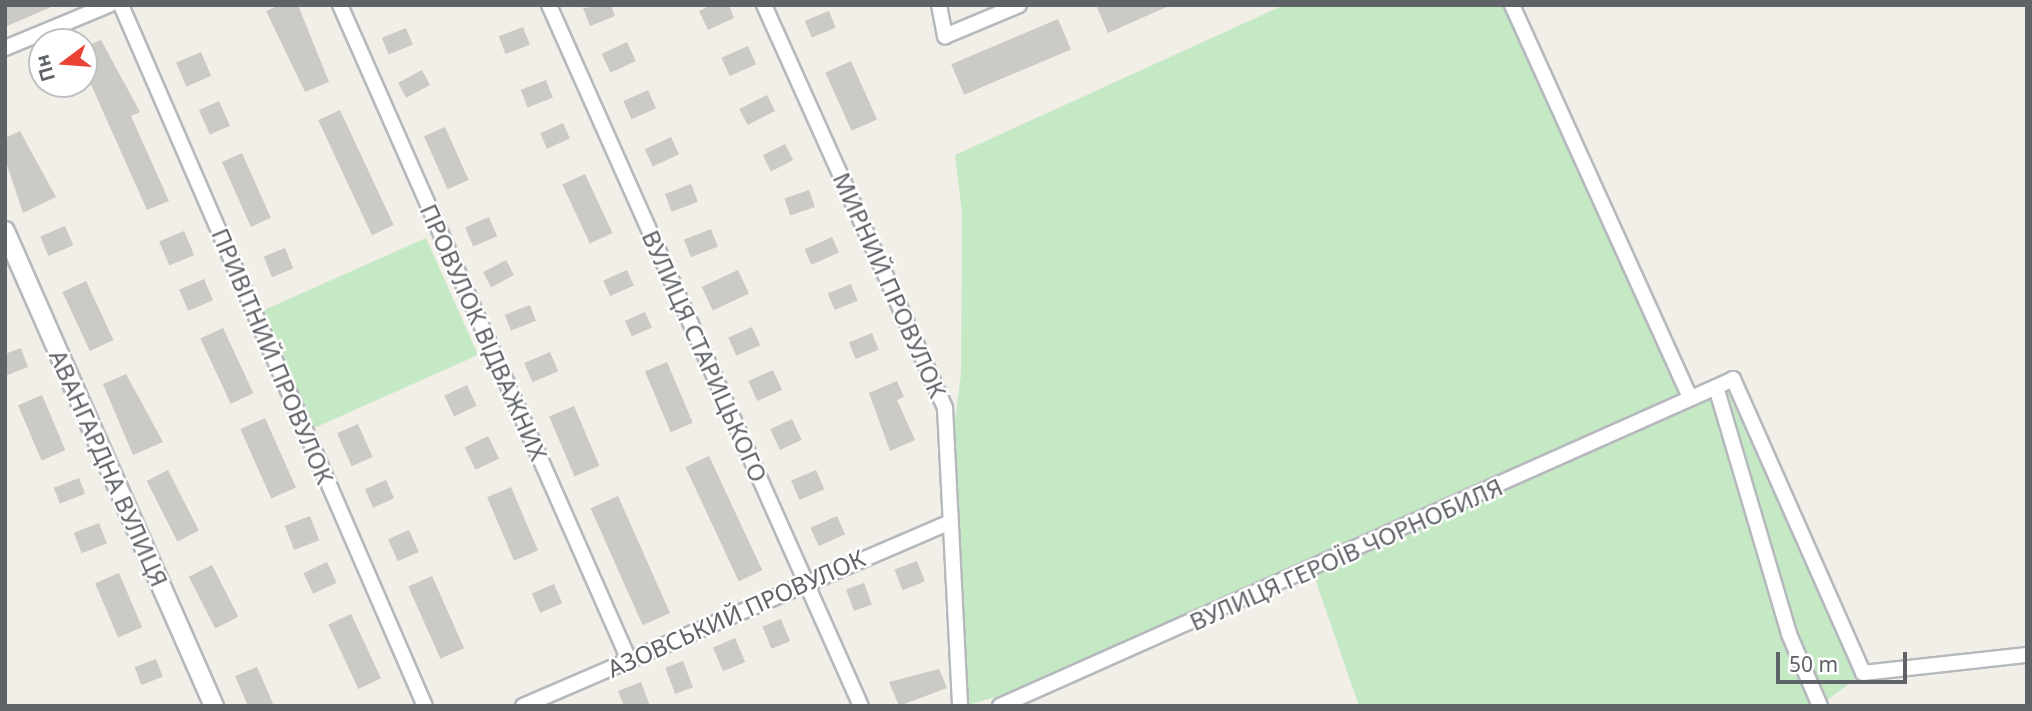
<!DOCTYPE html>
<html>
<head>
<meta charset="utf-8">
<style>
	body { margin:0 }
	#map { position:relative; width:2032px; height:711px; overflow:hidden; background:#f1efe8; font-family:"Noto Sans",sans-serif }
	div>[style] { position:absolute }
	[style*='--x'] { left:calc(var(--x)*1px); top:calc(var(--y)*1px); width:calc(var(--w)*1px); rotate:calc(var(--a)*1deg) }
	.green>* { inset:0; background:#c5e8c5; transform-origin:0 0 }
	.building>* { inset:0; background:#cccac5; transform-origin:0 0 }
	.roads { filter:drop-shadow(2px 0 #b5b8bc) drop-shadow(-2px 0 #b5b8bc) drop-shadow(0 2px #b5b8bc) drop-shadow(0 -2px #b5b8bc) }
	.minor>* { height:14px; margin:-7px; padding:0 7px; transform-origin:7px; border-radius:7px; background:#fff }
	.tertiary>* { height:18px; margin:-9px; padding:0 9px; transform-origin:9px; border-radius:9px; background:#fff }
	span { translate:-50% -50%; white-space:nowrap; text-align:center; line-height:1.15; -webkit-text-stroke:5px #fff; paint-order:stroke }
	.street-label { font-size:24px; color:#5f6368 }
	.frame { position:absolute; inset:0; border:7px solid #5f6368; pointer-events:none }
	.north { position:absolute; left:28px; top:28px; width:70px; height:70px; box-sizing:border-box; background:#fff; border:2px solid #bfc1c3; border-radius:50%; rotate:254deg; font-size:19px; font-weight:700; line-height:28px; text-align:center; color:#5f6368 }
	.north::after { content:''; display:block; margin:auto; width:24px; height:32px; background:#ea4335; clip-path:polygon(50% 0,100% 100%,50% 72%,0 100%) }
	.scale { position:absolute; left:1776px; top:652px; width:131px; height:32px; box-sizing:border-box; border:4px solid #5f6368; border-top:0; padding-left:9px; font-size:21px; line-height:24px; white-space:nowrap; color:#5f6368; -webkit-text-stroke:5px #fff; paint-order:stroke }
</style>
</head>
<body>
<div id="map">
	<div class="green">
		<div style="clip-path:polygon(1284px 5px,1520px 5px,1689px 396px,1022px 689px,965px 706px,952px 444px,961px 375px,962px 213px,955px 155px)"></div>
		<div style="left:426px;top:238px;width:128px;height:188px;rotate:66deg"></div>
		<div style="clip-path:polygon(1733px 379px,1863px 673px,1820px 706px,1359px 706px,1312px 570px)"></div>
	</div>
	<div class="building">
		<div style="clip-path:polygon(5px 5px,56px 5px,5px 27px)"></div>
		<div style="clip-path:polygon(280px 5px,298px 5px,329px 82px,305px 92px,266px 11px)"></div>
		<div style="clip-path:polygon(611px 5px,615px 16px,590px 26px,583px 8px)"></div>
		<div style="clip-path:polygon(711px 5px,729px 5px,734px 18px,708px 30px,699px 11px)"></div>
		<div style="clip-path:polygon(1096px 5px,1171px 5px,1108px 33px)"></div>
		<div style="left:829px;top:11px;width:18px;height:26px;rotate:68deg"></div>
		<div style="left:1058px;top:19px;width:33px;height:116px;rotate:67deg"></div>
		<div style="left:523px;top:27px;width:19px;height:26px;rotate:69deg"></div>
		<div style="left:406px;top:28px;width:18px;height:26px;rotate:68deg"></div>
		<div style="clip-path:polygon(101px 40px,140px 112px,131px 116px,169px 201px,147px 210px,84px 69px,84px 47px)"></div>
		<div style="left:627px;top:42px;width:21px;height:28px;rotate:65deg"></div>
		<div style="left:748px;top:46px;width:20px;height:29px;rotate:66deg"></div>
		<div style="left:201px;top:52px;width:26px;height:27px;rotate:67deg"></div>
		<div style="left:851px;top:61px;width:64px;height:28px;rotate:66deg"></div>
		<div style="left:422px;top:70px;width:17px;height:27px;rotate:62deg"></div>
		<div style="left:546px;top:80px;width:19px;height:27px;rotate:69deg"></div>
		<div style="left:648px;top:90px;width:20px;height:27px;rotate:66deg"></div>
		<div style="left:767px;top:95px;width:18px;height:31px;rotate:63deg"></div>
		<div style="left:219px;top:101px;width:27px;height:22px;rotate:66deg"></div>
		<div style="left:340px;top:110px;width:127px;height:24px;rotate:65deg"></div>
		<div style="left:563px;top:123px;width:17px;height:25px;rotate:66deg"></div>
		<div style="left:445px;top:127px;width:58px;height:23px;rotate:66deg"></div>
		<div style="clip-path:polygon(20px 131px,56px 197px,23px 213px,5px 159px,5px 138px)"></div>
		<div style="left:671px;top:137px;width:19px;height:29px;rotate:65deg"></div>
		<div style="left:785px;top:144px;width:18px;height:25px;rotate:63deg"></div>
		<div style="left:242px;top:153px;width:71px;height:22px;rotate:66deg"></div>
		<div style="left:585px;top:174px;width:65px;height:25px;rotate:65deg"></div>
		<div style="left:691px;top:184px;width:19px;height:28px;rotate:69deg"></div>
		<div style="left:809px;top:190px;width:18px;height:26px;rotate:71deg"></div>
		<div style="left:489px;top:217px;width:21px;height:26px;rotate:67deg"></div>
		<div style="left:65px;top:226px;width:21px;height:27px;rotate:67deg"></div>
		<div style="left:711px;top:229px;width:19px;height:29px;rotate:69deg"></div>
		<div style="left:184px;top:231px;width:26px;height:27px;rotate:67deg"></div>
		<div style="left:832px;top:237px;width:17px;height:30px;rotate:66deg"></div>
		<div style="left:285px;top:248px;width:22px;height:23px;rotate:68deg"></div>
		<div style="left:506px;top:260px;width:17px;height:26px;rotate:62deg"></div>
		<div style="left:627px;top:270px;width:17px;height:26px;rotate:66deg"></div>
		<div style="left:738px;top:270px;width:26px;height:40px;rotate:65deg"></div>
		<div style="left:204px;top:279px;width:23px;height:27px;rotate:67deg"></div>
		<div style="left:86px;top:281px;width:65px;height:26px;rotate:65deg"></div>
		<div style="left:851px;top:284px;width:18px;height:25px;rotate:68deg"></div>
		<div style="left:530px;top:305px;width:17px;height:27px;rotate:69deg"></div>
		<div style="left:645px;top:312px;width:17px;height:22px;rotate:66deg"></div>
		<div style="left:752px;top:327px;width:20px;height:26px;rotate:66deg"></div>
		<div style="left:223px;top:328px;width:72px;height:25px;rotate:65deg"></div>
		<div style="left:872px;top:333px;width:18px;height:25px;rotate:68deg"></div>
		<div style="clip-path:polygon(21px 348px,28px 367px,5px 376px,5px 354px)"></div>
		<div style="left:550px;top:352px;width:21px;height:28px;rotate:67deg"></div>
		<div style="left:667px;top:362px;width:66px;height:24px;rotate:67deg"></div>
		<div style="left:773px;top:370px;width:22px;height:27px;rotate:66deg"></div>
		<div style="clip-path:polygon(126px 374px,163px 442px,133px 455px,103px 384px)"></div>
		<div style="clip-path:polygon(897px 381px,904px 397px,897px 400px,915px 440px,890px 451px,869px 393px)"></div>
		<div style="left:467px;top:385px;width:23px;height:25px;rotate:65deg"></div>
		<div style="left:42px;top:395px;width:60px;height:26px;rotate:67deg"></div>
		<div style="left:574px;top:406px;width:65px;height:27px;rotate:67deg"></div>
		<div style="left:265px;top:418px;width:76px;height:27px;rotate:66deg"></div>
		<div style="left:792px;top:419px;width:23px;height:24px;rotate:65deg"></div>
		<div style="left:358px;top:424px;width:36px;height:23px;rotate:66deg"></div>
		<div style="left:488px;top:436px;width:25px;height:26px;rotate:64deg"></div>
		<div style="left:709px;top:456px;width:126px;height:26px;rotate:65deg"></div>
		<div style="left:168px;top:470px;width:68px;height:24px;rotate:63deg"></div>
		<div style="left:816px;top:470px;width:21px;height:27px;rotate:67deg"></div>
		<div style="left:79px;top:478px;width:17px;height:27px;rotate:69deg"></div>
		<div style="left:386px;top:480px;width:20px;height:23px;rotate:66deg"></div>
		<div style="left:511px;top:487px;width:69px;height:26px;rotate:67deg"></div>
		<div style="left:618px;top:496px;width:128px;height:30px;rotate:66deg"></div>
		<div style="left:310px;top:516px;width:26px;height:27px;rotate:69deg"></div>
		<div style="left:837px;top:516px;width:20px;height:29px;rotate:66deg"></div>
		<div style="left:99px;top:523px;width:22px;height:27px;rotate:69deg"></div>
		<div style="left:409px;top:530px;width:24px;height:23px;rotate:66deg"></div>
		<div style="left:917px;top:561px;width:22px;height:24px;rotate:69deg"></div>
		<div style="left:327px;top:562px;width:23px;height:26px;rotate:65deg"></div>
		<div style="left:212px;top:565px;width:58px;height:26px;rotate:63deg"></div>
		<div style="left:119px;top:573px;width:59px;height:26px;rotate:67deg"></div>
		<div style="left:432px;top:576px;width:79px;height:26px;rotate:66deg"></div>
		<div style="left:864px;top:583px;width:23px;height:19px;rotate:70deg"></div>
		<div style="left:554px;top:584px;width:21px;height:24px;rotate:67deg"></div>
		<div style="left:351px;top:614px;width:71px;height:25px;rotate:65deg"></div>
		<div style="left:781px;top:619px;width:24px;height:20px;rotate:68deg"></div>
		<div style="left:735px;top:638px;width:26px;height:24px;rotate:67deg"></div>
		<div style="left:156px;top:659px;width:19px;height:23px;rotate:69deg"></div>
		<div style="left:683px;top:661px;width:28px;height:19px;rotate:69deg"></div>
		<div style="clip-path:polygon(257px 667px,274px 706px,248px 706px,235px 676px)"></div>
		<div style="clip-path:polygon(939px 669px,947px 688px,899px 706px,889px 682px)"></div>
		<div style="clip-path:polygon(641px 682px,650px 706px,624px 706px,618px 691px)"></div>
	</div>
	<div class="roads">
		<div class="minor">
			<div style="--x:121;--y:5;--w:764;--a:66.56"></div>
			<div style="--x:340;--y:5;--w:716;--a:66.19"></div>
			<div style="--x:549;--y:5;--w:767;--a:66.01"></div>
			<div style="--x:764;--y:5;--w:442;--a:65.8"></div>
			<div style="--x:945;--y:408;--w:298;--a:87.1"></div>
			<div style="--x:939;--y:5;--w:32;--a:79"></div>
			<div style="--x:945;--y:36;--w:80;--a:-22.7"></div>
			<div style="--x:1512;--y:5;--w:429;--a:65.6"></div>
			<div style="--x:5;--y:48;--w:113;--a:-22.5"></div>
			<div style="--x:1716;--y:387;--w:19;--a:-25"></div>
			<div style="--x:1733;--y:379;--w:321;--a:66.1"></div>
			<div style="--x:1863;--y:673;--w:165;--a:-6.3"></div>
			<div style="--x:523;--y:706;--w:465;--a:-23.3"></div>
			<div style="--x:1000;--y:706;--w:784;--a:-24.01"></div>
			<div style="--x:1716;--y:387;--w:258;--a:73.5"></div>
			<div style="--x:1789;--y:634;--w:78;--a:66.7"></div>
		</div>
		<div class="tertiary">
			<div style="--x:5;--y:231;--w:519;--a:66.25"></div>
		</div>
	</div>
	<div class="street-label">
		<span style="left:890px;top:285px;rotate:66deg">МИРНИЙ ПРОВУЛОК</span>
		<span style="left:484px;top:332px;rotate:66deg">ПРОВУЛОК ВІДВАЖНИХ</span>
		<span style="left:273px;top:356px;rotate:67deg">ПРИВІТНИЙ ПРОВУЛОК</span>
		<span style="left:705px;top:356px;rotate:66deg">ВУЛИЦЯ СТАРИЦЬКОГО</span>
		<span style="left:109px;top:468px;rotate:66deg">АВАНГАРДНА ВУЛИЦЯ</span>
		<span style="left:1346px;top:554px;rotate:-24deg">ВУЛИЦЯ ГЕРОЇВ ЧОРНОБИЛЯ</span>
		<span style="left:736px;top:613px;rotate:-24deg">АЗОВСЬКИЙ ПРОВУЛОК</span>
	</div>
	<div class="frame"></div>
	<div class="north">Пн</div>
	<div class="scale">50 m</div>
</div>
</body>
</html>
